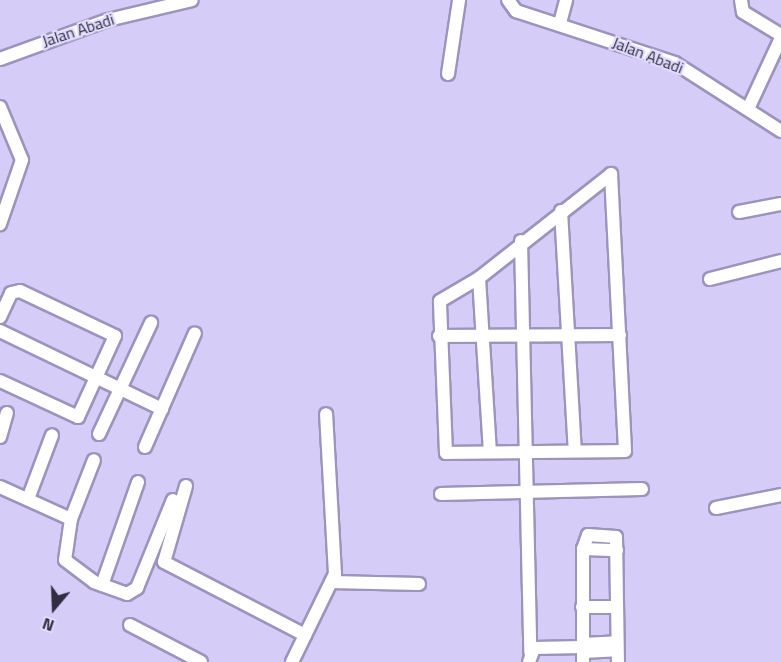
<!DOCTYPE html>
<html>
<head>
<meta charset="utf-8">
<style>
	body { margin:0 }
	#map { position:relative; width:781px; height:662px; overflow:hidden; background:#d5ccf7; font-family:"Titillium Web",sans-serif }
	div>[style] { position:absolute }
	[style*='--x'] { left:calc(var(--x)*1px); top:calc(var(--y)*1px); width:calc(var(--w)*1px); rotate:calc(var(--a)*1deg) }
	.roads { filter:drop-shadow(2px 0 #9d94bd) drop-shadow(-2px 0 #9d94bd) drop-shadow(0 2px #9d94bd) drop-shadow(0 -2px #9d94bd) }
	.minor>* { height:12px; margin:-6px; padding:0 6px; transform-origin:6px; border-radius:6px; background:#fff }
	span { translate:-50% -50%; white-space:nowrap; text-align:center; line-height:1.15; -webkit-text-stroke:4.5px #e1dbfd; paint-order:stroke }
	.street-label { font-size:16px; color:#302d3e }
	.north { position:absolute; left:24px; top:578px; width:60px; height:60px; -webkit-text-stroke:4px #e1dbfd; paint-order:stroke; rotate:199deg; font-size:16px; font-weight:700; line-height:24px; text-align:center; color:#302d3e }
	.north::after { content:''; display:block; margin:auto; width:21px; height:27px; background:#302d3e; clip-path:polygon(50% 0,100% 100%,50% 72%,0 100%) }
</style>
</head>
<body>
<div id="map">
	<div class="roads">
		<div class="minor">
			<div style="--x:508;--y:0;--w:14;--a:54"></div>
			<div style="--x:516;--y:11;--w:167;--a:18.1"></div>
			<div style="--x:675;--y:63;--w:126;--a:32.7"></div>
			<div style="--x:741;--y:0;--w:12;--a:81"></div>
			<div style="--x:743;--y:12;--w:44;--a:31.2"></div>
			<div style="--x:560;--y:23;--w:24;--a:-75"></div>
			<div style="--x:0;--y:59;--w:115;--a:-19.9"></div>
			<div style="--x:108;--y:20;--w:86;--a:-13.4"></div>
			<div style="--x:448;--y:74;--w:75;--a:-81.5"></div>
			<div style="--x:0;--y:107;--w:57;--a:67.5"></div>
			<div style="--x:22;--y:160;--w:68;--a:109"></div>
			<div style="--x:748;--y:109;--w:78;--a:-65.1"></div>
			<div style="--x:611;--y:174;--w:277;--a:87.1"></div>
			<div style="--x:625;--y:451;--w:179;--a:179.4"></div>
			<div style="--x:446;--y:453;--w:152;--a:-92.3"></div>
			<div style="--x:440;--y:301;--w:45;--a:-30.5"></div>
			<div style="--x:479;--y:278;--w:168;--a:-38.2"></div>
			<div style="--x:561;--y:211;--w:240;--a:86.7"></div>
			<div style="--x:739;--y:212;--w:43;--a:-10.8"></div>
			<div style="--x:521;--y:241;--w:411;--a:88.7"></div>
			<div style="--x:479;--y:278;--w:174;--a:86.4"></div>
			<div style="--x:710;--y:279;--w:73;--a:-14.2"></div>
			<div style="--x:0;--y:317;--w:26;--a:-65"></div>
			<div style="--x:11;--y:293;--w:9;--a:-13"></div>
			<div style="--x:20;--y:291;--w:105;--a:25.3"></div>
			<div style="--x:115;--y:336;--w:89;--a:114.6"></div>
			<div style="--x:78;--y:417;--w:86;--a:-155.2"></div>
			<div style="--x:0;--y:331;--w:180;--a:25.7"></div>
			<div style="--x:439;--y:336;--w:181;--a:-0.3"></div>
			<div style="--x:99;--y:434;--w:123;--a:-64.9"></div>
			<div style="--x:0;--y:437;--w:25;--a:-74"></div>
			<div style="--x:145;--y:447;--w:124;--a:-66.3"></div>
			<div style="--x:186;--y:486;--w:79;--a:106.1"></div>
			<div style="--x:164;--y:562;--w:159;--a:27.4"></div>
			<div style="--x:0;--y:487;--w:78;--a:24.3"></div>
			<div style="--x:71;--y:519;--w:41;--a:98.3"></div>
			<div style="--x:65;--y:560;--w:36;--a:37"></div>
			<div style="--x:94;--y:582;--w:35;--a:20"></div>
			<div style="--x:127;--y:594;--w:12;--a:-31"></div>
			<div style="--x:137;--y:588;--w:95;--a:-67.8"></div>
			<div style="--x:441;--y:494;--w:201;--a:-1.4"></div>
			<div style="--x:28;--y:499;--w:68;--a:-69.4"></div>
			<div style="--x:716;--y:508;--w:66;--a:-11.3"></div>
			<div style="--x:71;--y:519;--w:63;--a:-68.7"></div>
			<div style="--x:583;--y:549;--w:15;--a:-70"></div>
			<div style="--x:588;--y:535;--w:28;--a:4"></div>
			<div style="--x:616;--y:537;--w:125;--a:89.1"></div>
			<div style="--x:331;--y:582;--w:88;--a:1.3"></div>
			<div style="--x:102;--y:585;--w:109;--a:-70.7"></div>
			<div style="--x:582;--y:607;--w:34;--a:0"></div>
			<div style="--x:130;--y:625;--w:80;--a:27.5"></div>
			<div style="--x:583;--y:644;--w:34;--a:-3"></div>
			<div style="--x:583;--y:652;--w:34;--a:-3"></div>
			<div style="--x:292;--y:662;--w:98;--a:-64"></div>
			<div style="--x:335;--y:574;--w:160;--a:-93.2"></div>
			<div style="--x:529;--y:662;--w:15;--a:-70"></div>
			<div style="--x:534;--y:648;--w:49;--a:-1.2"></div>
			<div style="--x:583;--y:662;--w:113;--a:-90"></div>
			<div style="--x:583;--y:549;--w:34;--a:2"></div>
		</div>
	</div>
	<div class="street-label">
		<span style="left:78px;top:30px;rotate:-18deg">Jalan Abadi</span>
		<span style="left:648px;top:55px;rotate:21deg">Jalan Abadi</span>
	</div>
	<div class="north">N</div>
</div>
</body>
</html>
